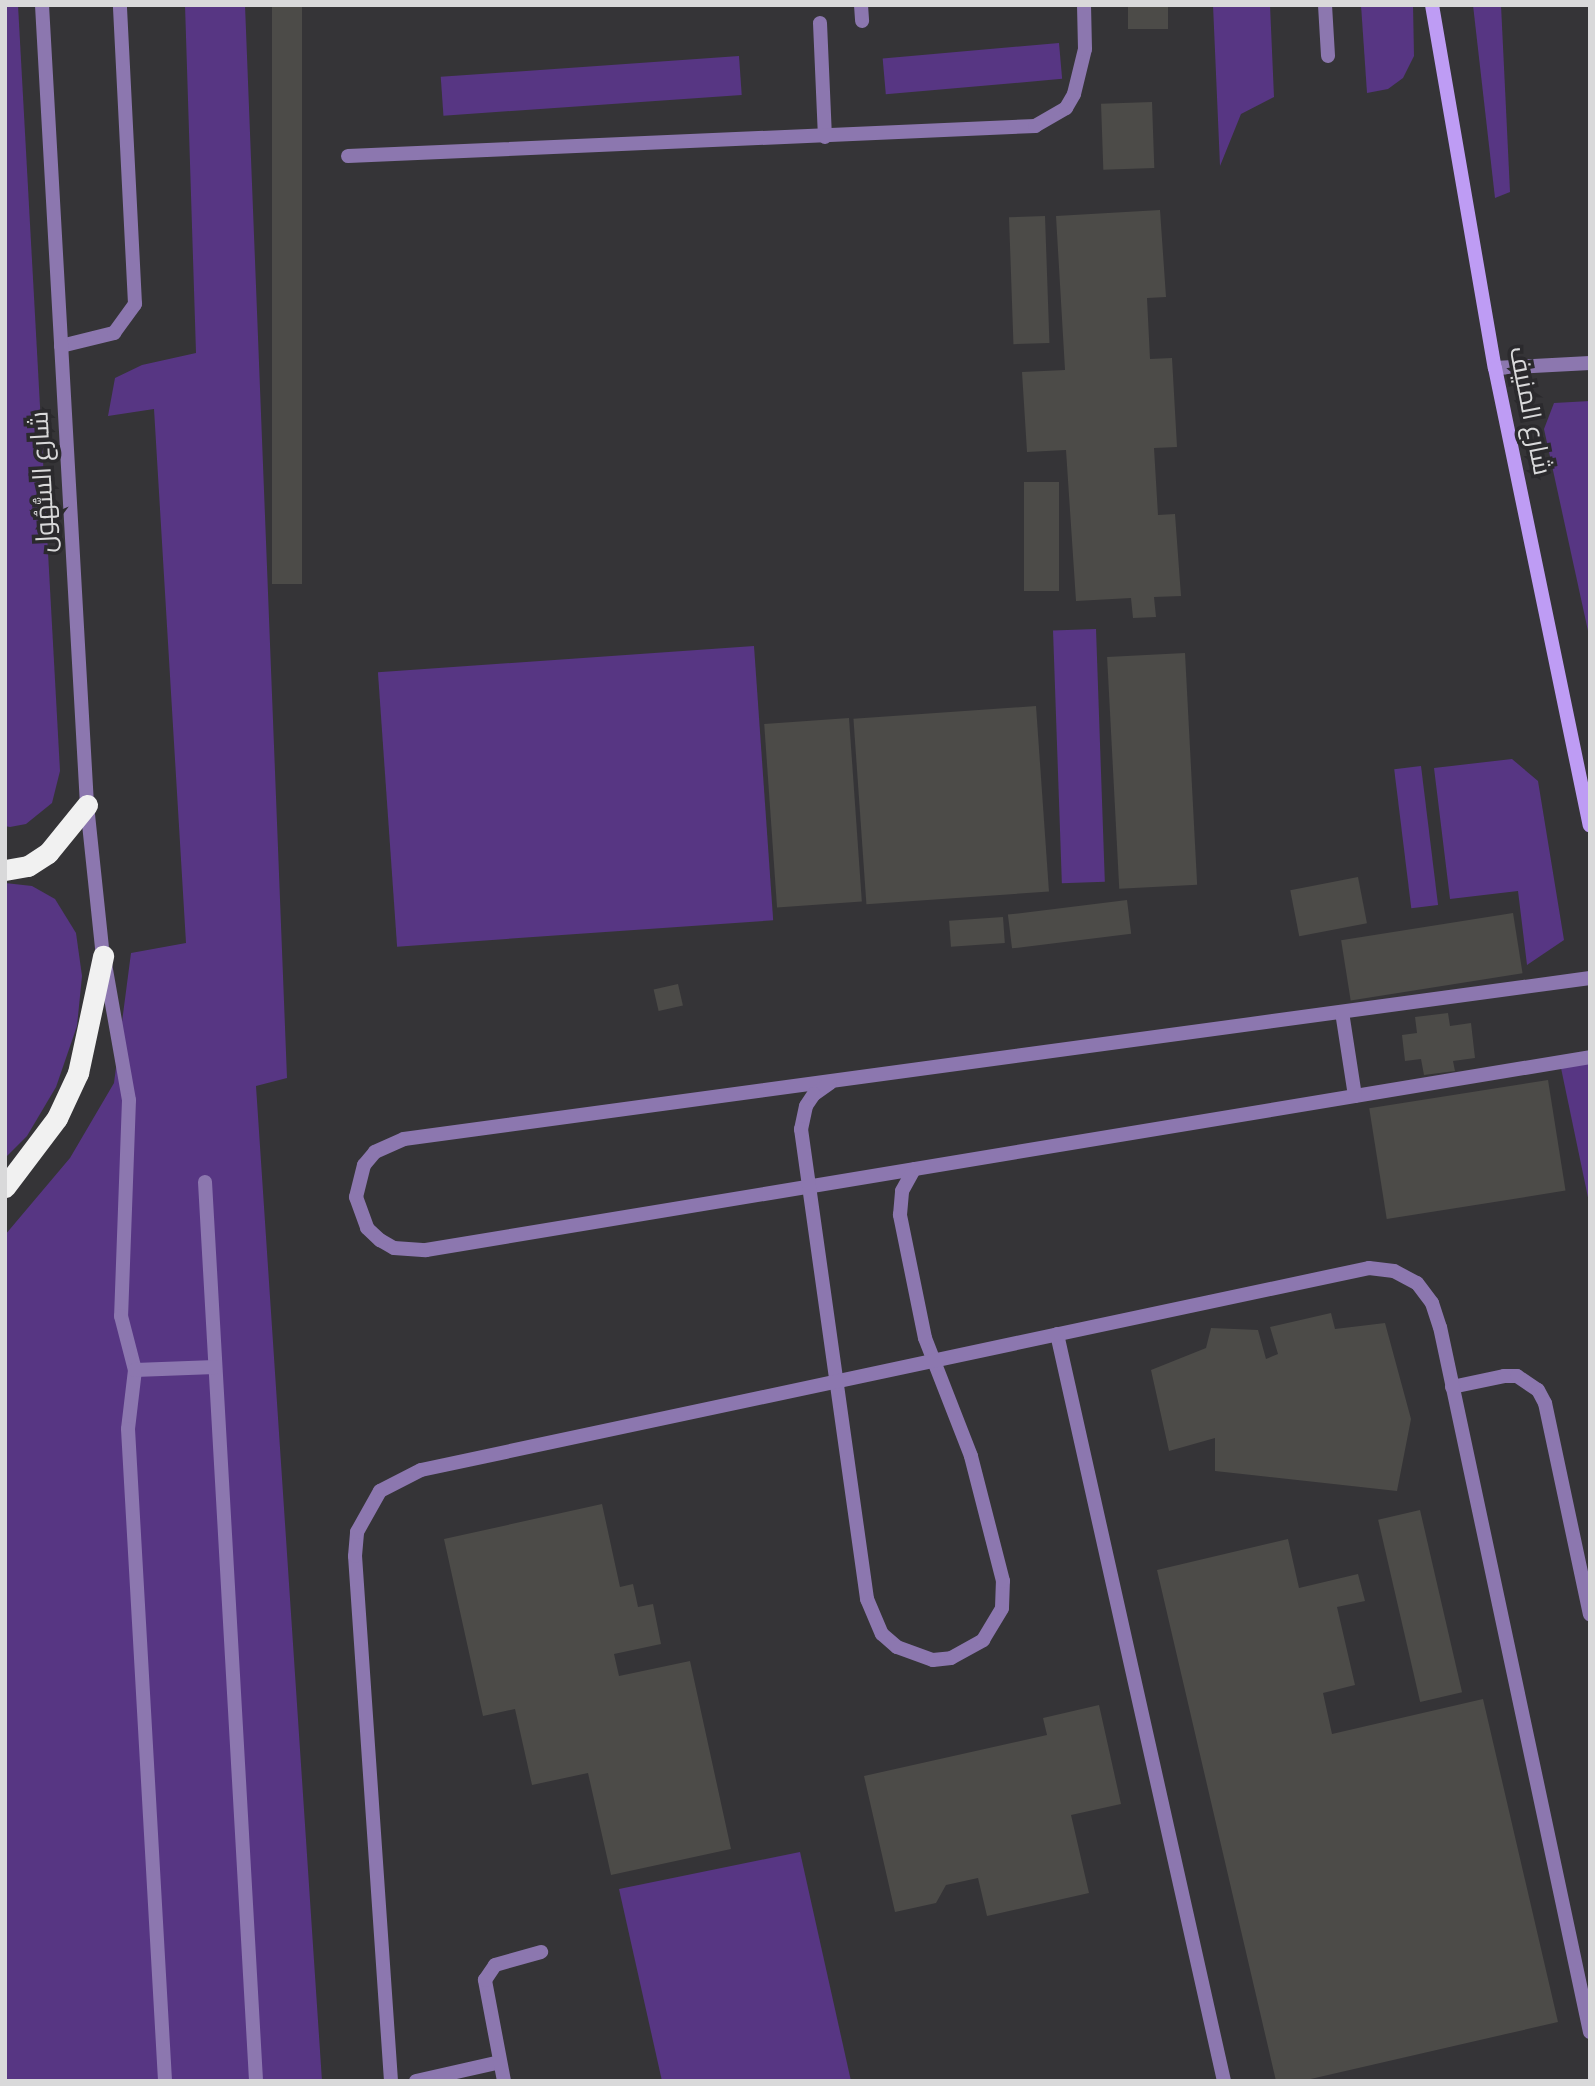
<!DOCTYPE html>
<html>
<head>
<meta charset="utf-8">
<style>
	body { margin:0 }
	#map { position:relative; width:1595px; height:2086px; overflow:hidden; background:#353437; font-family:Signika,Cairo,sans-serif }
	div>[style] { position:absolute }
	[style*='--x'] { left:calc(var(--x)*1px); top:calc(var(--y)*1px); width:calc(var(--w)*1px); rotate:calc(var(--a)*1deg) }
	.green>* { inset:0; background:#573683; transform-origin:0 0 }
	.building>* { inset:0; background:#4c4b48; transform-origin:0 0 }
	.lane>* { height:14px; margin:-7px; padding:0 7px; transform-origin:7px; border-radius:7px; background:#8c77af }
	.street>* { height:14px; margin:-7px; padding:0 7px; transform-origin:7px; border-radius:7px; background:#8c77af }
	.secondary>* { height:14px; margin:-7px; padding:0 7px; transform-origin:7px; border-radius:7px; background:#be9cf4 }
	.highway>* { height:21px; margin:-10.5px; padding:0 10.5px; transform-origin:10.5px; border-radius:10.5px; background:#f1f1f1 }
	span { translate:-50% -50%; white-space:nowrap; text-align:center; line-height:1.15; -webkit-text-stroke:7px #2b2a2d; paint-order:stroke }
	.street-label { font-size:26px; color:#d9d9da }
	.frame { position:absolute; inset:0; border:7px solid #d9d9da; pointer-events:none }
</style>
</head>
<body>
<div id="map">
	<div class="green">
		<div style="clip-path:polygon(5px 5px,18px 5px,60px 771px,52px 803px,26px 824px,10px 827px,5px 826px)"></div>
		<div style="clip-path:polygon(185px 5px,245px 5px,287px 1078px,256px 1086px,322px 2081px,5px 2081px,5px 1235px,70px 1158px,114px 1083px,131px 953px,186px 943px,154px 409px,108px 416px,115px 378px,142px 365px,196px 353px)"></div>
		<div style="clip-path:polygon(1213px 5px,1270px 5px,1274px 97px,1241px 114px,1220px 166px)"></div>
		<div style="clip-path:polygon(1361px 5px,1413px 5px,1414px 56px,1403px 78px,1388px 89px,1367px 93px)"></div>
		<div style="clip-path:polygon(1473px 5px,1501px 5px,1510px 192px,1495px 198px)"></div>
		<div style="left:1059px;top:43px;width:36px;height:177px;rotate:85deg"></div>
		<div style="left:739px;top:56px;width:39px;height:299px;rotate:86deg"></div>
		<div style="clip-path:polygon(1590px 401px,1590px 640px,1544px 429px,1554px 403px)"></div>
		<div style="left:1096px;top:629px;width:253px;height:43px;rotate:88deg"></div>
		<div style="left:754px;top:646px;width:275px;height:377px;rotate:86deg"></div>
		<div style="clip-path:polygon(1512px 759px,1538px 781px,1564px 940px,1527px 965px,1518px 891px,1450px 899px,1434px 768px)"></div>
		<div style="left:1421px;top:766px;width:140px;height:27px;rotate:83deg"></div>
		<div style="clip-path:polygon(5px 883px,32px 886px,55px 899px,76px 933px,82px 976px,77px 1026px,56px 1087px,27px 1136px,5px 1158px)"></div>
		<div style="clip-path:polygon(1590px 1062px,1590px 1207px,1561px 1068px)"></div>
		<div style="clip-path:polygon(800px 1852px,851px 2081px,662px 2081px,619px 1889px)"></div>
	</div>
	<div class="building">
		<div style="left:272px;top:5px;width:30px;height:579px"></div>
		<div style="left:1128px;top:5px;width:40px;height:24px"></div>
		<div style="left:1152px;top:102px;width:66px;height:51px;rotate:88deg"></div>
		<div style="clip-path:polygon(1160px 210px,1166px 297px,1147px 298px,1150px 359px,1172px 358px,1177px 447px,1154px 448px,1158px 515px,1175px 514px,1181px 596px,1154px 597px,1156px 617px,1133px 618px,1131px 598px,1076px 601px,1066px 450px,1027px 452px,1022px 372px,1065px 370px,1056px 216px)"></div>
		<div style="left:1045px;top:216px;width:127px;height:36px;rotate:88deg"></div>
		<div style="left:1024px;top:482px;width:35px;height:109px"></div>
		<div style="left:1185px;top:653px;width:232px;height:78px;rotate:87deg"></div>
		<div style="left:1036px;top:706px;width:186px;height:183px;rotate:86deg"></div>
		<div style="left:849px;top:718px;width:184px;height:85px;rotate:86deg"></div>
		<div style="left:1358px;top:877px;width:47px;height:69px;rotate:79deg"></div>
		<div style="left:1127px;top:900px;width:34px;height:120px;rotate:83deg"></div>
		<div style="left:1513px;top:913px;width:61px;height:174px;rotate:81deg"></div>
		<div style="left:1003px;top:917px;width:26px;height:54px;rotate:86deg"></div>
		<div style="left:678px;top:984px;width:22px;height:25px;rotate:77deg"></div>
		<div style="clip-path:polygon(1448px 1013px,1450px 1026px,1471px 1023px,1475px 1058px,1453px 1061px,1455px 1071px,1424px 1075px,1421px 1059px,1405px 1061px,1402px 1035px,1417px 1033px,1415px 1017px)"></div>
		<div style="left:1548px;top:1080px;width:112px;height:181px;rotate:81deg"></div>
		<div style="clip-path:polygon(1331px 1313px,1335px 1329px,1385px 1323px,1411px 1419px,1397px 1491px,1215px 1471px,1215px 1438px,1169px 1451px,1151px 1370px,1206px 1348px,1211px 1328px,1258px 1330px,1266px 1359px,1278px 1354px,1270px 1327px)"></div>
		<div style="clip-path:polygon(602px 1504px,620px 1587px,633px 1584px,638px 1607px,653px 1604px,661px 1644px,614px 1654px,619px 1676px,690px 1661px,731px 1849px,611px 1875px,588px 1773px,532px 1785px,515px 1709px,483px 1716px,444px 1539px)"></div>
		<div style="left:1420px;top:1510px;width:187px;height:43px;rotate:77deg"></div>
		<div style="clip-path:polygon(1288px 1539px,1299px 1588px,1358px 1574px,1365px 1601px,1337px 1607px,1355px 1685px,1323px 1693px,1332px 1734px,1483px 1699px,1558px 2022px,1302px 2081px,1276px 2081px,1157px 1570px)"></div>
		<div style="clip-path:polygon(1099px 1705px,1121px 1804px,1071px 1815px,1089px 1893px,987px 1916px,978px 1878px,946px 1885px,936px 1903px,895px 1912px,864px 1776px,1047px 1735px,1043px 1718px)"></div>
	</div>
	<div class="lane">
		<div style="--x:861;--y:5;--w:16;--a:86"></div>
		<div style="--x:1325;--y:5;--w:51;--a:86.6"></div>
		<div style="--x:820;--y:23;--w:114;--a:87.5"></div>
		<div style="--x:348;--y:156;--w:688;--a:-2.5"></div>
		<div style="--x:1035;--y:126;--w:36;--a:-30"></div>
		<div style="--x:1066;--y:108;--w:16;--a:-60"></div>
		<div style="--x:1074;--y:94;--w:46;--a:-76.3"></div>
		<div style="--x:1085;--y:49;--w:44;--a:-91.3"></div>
		<div style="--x:61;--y:346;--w:55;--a:-13.8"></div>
		<div style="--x:114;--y:333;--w:36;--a:-54"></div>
		<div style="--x:135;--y:304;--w:299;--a:-92.9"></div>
		<div style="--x:105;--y:964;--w:138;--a:80"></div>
		<div style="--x:129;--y:1100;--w:216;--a:92.1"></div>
		<div style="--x:121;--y:1316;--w:56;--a:75.5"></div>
		<div style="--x:135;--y:1370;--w:59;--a:96.8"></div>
		<div style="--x:128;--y:1429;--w:653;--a:86.75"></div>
		<div style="--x:1590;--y:978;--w:1197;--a:172.27"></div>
		<div style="--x:404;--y:1139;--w:32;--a:156"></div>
		<div style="--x:375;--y:1152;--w:17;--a:130"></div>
		<div style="--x:364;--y:1165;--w:33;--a:104"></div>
		<div style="--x:356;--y:1197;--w:33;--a:70"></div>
		<div style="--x:367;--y:1228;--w:18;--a:43"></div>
		<div style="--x:380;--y:1240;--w:16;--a:30"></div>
		<div style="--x:394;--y:1248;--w:32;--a:4"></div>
		<div style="--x:426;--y:1250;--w:1180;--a:-9.41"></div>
		<div style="--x:1342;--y:1012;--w:85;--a:81.2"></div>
		<div style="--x:830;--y:1083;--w:19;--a:145"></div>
		<div style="--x:814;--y:1094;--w:14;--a:124"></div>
		<div style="--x:806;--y:1106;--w:24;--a:102"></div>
		<div style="--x:801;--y:1129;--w:475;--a:82"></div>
		<div style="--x:867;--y:1599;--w:38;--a:67"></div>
		<div style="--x:882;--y:1634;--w:20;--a:41"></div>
		<div style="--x:897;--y:1647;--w:38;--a:20"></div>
		<div style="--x:933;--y:1660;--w:18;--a:-6"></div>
		<div style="--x:951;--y:1658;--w:37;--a:-29"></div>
		<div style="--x:983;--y:1640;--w:37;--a:-59"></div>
		<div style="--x:1002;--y:1608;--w:27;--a:-88"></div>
		<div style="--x:1003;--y:1581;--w:129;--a:-104.4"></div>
		<div style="--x:971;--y:1456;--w:127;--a:-111.3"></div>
		<div style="--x:925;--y:1338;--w:126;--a:-101.5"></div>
		<div style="--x:900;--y:1215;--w:24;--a:-85"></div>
		<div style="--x:902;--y:1191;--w:25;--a:-61"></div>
		<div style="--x:205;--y:1182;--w:900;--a:86.75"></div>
		<div style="--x:1057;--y:1334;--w:765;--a:77.4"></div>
		<div style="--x:135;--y:1370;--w:80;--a:-2.1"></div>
		<div style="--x:1452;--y:1387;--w:53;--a:-11.9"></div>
		<div style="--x:1504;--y:1376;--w:13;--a:0"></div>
		<div style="--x:1517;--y:1376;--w:25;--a:34"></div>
		<div style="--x:1538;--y:1390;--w:15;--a:62"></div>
		<div style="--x:1545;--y:1403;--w:216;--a:78"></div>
		<div style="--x:391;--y:2081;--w:526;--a:-93.92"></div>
		<div style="--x:355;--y:1556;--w:24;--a:-85"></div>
		<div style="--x:357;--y:1532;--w:47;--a:-60.7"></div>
		<div style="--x:380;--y:1491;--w:46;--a:-27.1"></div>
		<div style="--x:421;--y:1470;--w:969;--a:-12.03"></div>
		<div style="--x:1369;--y:1268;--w:25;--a:7"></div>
		<div style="--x:1394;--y:1271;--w:26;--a:28"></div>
		<div style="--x:1417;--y:1283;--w:25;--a:53"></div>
		<div style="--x:1432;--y:1303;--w:25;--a:72"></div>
		<div style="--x:1440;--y:1327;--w:721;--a:77.99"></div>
		<div style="--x:416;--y:2081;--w:86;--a:-12.7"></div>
		<div style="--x:504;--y:2081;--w:103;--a:-100.7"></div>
		<div style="--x:485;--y:1980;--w:18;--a:-56"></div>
		<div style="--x:495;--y:1965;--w:48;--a:-15.8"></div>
	</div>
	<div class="street">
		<div style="--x:42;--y:5;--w:801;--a:86.78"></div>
		<div style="--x:87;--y:805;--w:152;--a:84"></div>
		<div style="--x:1495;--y:368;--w:95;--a:-3"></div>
	</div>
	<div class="secondary">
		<div style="--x:1432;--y:5;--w:368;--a:80.2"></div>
		<div style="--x:1495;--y:368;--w:467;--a:78.3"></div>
	</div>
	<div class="highway">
		<div style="--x:5;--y:870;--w:23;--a:-10"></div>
		<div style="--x:28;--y:866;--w:24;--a:-33"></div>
		<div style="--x:48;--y:853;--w:62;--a:-50.9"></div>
		<div style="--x:5;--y:1187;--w:86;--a:-53"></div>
		<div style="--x:57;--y:1118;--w:50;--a:-65"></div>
		<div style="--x:78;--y:1073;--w:120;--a:-77.9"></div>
	</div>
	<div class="street-label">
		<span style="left:1529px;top:411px;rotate:79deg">شارع المنيف</span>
		<span style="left:44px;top:482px;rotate:-93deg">شارع السُّهُول</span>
	</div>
	<div class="frame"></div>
</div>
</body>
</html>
